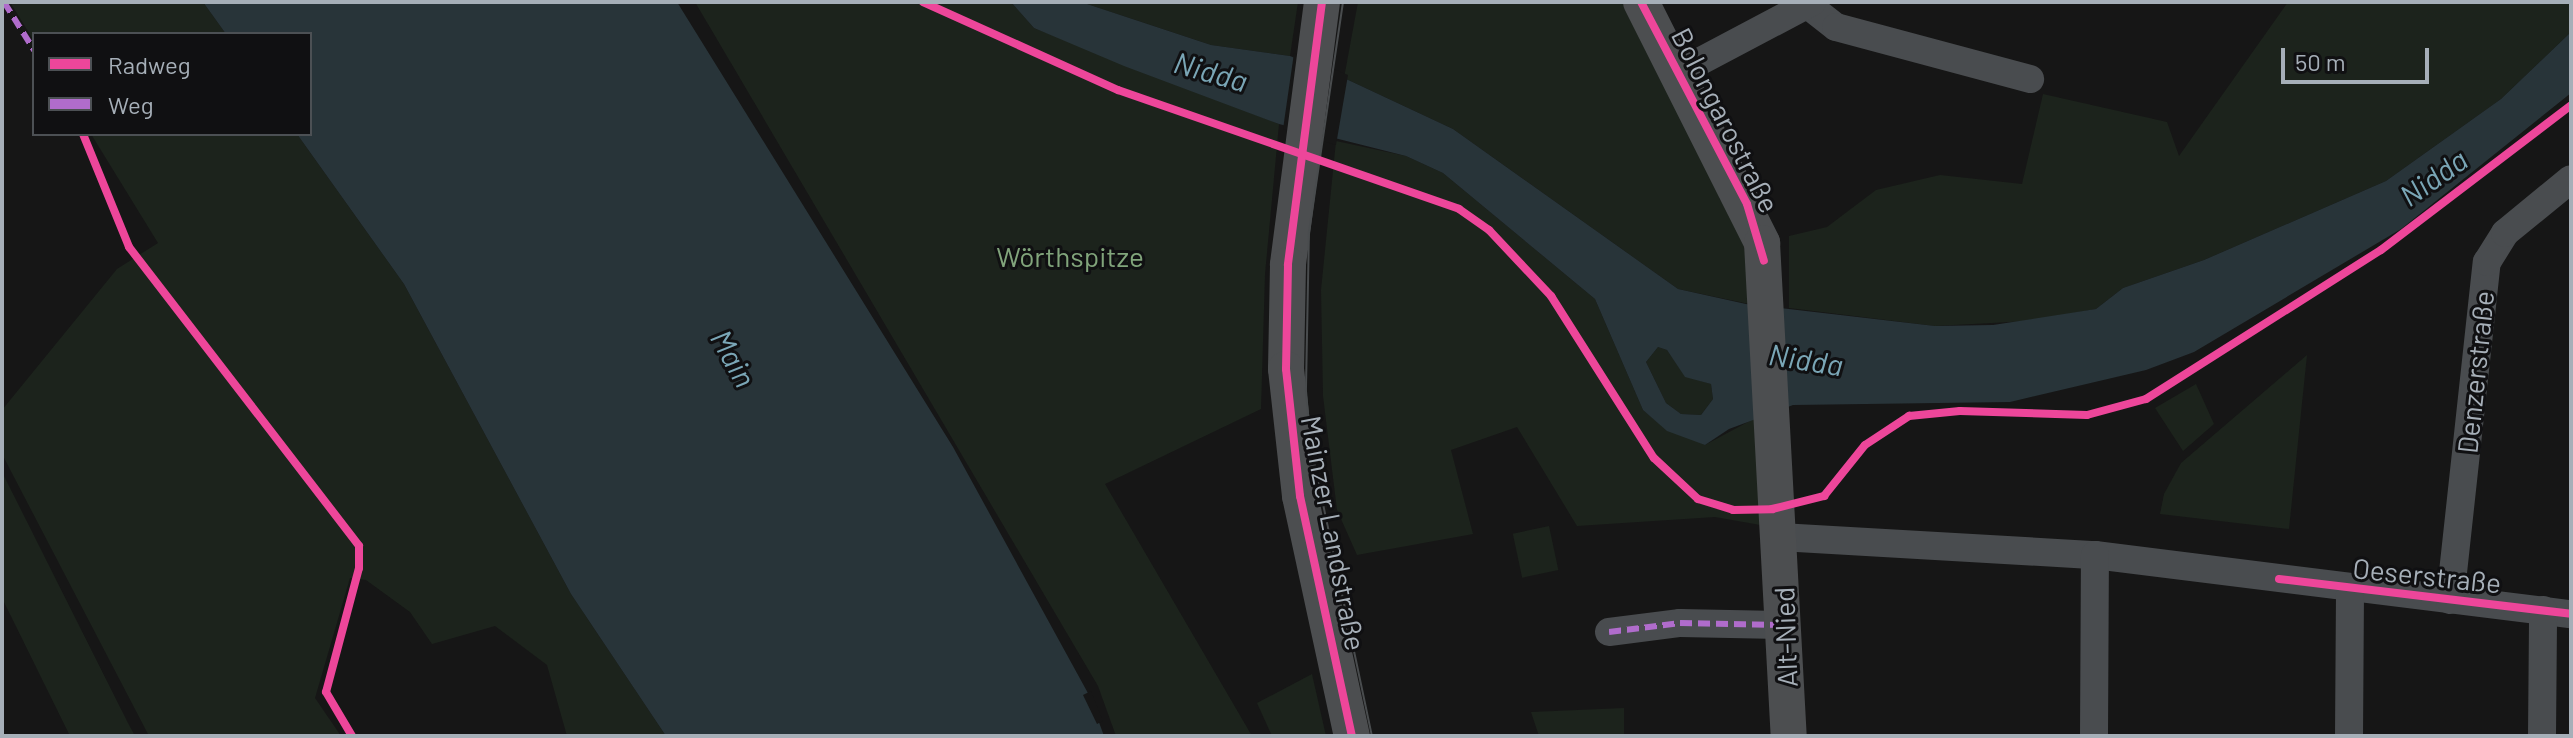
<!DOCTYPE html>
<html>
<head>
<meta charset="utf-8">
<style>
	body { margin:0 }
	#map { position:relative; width:2573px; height:738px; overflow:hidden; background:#161616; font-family:Barlow,sans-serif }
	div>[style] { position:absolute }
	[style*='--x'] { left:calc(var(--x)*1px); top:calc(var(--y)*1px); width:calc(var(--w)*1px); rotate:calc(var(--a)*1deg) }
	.green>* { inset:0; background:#1c231c; transform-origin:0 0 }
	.water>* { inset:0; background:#283439 }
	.pier>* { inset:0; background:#161616 }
	.minor>* { height:28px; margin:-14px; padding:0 14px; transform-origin:14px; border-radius:14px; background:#494c4f }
	.major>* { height:36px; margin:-18px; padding:0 18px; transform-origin:18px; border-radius:18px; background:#4c4e50 }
	.tram>* { height:2px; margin:-1px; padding:0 1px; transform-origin:1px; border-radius:1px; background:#494c4e }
	.quiet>* { height:6px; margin-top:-3px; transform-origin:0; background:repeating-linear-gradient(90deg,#b06ccc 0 12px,transparent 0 18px) }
	.cycleway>* { height:8px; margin:-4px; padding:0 4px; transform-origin:4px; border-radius:4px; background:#ed469a }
	span { translate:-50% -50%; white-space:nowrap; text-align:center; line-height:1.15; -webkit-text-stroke:6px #101012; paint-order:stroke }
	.street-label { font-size:28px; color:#a6afb8 }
	.park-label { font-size:28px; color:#81a47b }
	.water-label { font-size:30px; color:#7aa6b6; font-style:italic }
	.frame { position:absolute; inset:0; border:4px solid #a6afb8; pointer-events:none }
	.legend { position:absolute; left:32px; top:32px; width:280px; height:104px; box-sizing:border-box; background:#101012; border:2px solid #4c5054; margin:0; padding:10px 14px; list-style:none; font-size:24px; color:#a6afb8 }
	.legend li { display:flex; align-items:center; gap:16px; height:40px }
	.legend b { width:40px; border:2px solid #4c5054 }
	.scale { position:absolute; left:2281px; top:48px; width:148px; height:36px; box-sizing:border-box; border:4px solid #a6afb8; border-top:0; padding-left:10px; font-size:24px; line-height:28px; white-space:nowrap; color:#a6afb8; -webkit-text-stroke:6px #101012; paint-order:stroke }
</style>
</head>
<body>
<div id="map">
	<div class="green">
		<div style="clip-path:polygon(10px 2px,203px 2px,226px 34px,34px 34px,34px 41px)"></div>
		<div style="clip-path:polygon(695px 2px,1011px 2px,1034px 28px,1279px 124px,1265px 274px,1261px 409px,1105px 484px,1252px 736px,1116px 736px,1098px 686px)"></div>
		<div style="clip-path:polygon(1081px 2px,1298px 2px,1290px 56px,1211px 45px)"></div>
		<div style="clip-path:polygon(1358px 2px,1629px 2px,1722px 187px,1719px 198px,1741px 227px,1754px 305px,1678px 289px,1453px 129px,1344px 78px)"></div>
		<div style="clip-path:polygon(2288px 2px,2571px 2px,2571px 32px,2501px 99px,2386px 181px,2204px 260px,2123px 288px,2096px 309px,2029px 321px,1935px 326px,1789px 308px,1789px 236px,1827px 227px,1876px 190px,1940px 175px,2022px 184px,2043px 94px,2167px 122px,2179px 156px)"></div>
		<div style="clip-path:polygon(91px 134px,297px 134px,404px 284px,571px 594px,666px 736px,567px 736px,547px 665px,495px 626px,432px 644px,410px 612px,366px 580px,350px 578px,315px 698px,341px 736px,149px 736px,2px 454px,2px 410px,117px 269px,158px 243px)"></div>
		<div style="clip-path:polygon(1336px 141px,1406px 156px,1443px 173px,1595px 299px,1643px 410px,1655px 420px,1705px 445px,1759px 416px,1766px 526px,1715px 517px,1577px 526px,1517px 427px,1451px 450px,1473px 534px,1357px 555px,1337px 510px,1323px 396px,1321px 290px)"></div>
		<div style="clip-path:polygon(1658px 347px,1667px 350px,1685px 376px,1711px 384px,1713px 399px,1701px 415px,1681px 414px,1666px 403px,1646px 362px)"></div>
		<div style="clip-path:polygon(2307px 355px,2289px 529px,2160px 514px,2164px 494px,2181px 463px)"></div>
		<div style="clip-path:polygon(2196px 384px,2214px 424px,2183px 451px,2155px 408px)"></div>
		<div style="clip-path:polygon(2px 472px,128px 723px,135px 736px,70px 736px,2px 598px)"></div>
		<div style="left:1549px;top:526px;width:45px;height:37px;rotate:78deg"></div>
		<div style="clip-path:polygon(1312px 674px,1326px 736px,1272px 736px,1257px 703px)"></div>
		<div style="clip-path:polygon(1624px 708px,1624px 736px,1539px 736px,1531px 712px)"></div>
	</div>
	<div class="water">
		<div style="clip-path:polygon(203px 2px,677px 2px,953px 447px,1089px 695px,1104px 736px,666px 736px,571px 594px,404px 284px,297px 134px,310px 134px,310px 34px,226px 34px)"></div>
		<div style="clip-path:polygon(evenodd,1011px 2px,1081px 2px,1211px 45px,1290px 56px,1344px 78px,1453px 129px,1678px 289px,1746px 304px,1935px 326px,1993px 325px,2096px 309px,2123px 288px,2204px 260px,2386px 181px,2501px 99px,2571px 32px,2571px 93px,2401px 229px,2194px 352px,2146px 370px,2010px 402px,1793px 405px,1729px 429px,1705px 445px,1667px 431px,1643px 410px,1595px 299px,1443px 173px,1406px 156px,1279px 124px,1124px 66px,1034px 28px,1011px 2px,1658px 347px,1667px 350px,1685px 377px,1711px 384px,1713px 399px,1701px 415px,1681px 414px,1666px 403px,1646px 362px,1658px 347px)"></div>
	</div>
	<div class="pier">
		<div style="clip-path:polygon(1294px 53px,1348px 75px,1336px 145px,1283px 129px)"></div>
		<div style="clip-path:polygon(1091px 691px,1103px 721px,1097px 724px,1083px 695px)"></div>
	</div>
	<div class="minor">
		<div style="--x:1809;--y:6;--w:34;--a:38"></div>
		<div style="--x:1836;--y:27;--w:201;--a:15"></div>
		<div style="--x:1678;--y:73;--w:152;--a:-27.9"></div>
		<div style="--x:1780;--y:537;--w:316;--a:3.3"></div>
		<div style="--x:2095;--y:555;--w:480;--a:7.1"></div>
		<div style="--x:2450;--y:600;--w:340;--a:-83.8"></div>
		<div style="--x:2487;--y:262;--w:34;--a:-58"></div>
		<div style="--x:2505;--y:233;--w:85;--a:-39.3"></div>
		<div style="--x:1609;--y:632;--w:72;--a:-7.2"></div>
		<div style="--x:1680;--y:623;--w:104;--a:1.1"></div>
		<div style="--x:2094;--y:736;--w:181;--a:-89.7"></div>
		<div style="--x:2349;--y:736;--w:147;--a:-89.6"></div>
		<div style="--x:2542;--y:736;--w:126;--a:-89.5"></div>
	</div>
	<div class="major">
		<div style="--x:1322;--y:2;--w:265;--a:97.4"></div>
		<div style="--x:1288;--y:265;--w:104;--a:91.1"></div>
		<div style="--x:1286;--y:369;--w:128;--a:83.7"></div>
		<div style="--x:1300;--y:496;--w:246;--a:77.8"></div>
		<div style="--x:1641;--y:2;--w:270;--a:63.3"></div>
		<div style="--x:1762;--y:243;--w:494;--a:86.9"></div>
	</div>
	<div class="tram">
		<div style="--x:1343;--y:2;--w:232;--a:98.4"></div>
		<div style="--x:1309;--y:231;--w:160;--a:91.1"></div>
		<div style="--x:1306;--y:391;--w:56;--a:84.9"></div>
		<div style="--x:1311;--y:447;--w:295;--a:78.1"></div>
	</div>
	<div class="quiet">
		<div style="--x:4;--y:2;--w:57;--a:58"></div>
		<div style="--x:1609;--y:632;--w:72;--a:-7.2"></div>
		<div style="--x:1680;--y:623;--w:104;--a:1.1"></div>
	</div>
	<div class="cycleway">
		<div style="--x:923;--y:2;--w:214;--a:24.3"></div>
		<div style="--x:1118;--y:90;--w:361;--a:19.2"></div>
		<div style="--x:1459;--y:209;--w:37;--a:35"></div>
		<div style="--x:1489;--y:230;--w:91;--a:46.8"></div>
		<div style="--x:1551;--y:296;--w:192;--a:57.6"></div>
		<div style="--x:1654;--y:458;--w:60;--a:43"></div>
		<div style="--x:1698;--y:499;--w:37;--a:17"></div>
		<div style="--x:1733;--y:510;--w:39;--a:-1"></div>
		<div style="--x:1772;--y:509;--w:54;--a:-14"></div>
		<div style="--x:1824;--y:496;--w:65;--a:-51.2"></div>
		<div style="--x:1865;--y:445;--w:53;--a:-33.4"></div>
		<div style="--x:1909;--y:416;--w:51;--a:-5.6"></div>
		<div style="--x:1960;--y:411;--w:127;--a:1.8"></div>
		<div style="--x:2087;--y:415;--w:61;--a:-15.2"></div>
		<div style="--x:2146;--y:399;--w:278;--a:-32.4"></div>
		<div style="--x:2381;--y:250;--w:239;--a:-37.3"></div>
		<div style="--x:1322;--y:2;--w:265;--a:97.4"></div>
		<div style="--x:1288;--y:265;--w:104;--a:91.1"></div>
		<div style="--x:1286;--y:369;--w:128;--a:83.7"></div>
		<div style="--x:1300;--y:496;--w:246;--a:77.8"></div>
		<div style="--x:1641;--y:2;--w:228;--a:62.3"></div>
		<div style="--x:1747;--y:204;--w:59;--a:73.4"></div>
		<div style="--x:83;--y:134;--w:122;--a:67.8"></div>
		<div style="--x:129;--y:247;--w:377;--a:52.4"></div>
		<div style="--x:359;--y:546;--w:22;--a:90"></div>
		<div style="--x:359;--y:568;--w:128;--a:104.9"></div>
		<div style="--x:326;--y:692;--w:51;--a:59.4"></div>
		<div style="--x:2279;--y:579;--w:294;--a:6.8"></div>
	</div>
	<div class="street-label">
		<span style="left:1726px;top:120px;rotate:63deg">Bolongarostraße</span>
		<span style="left:2475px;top:372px;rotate:-84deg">Denzerstraße</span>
		<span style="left:1334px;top:533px;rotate:79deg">Mainzer Landstraße</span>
		<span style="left:2427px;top:575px;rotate:6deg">Oeserstraße</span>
		<span style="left:1785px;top:637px;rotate:-92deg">Alt-Nied</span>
	</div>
	<div class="park-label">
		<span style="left:1070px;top:256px">Wörthspitze</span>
	</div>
	<div class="water-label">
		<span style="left:1211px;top:71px;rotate:16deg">Nidda</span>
		<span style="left:2433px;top:177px;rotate:-35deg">Nidda</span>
		<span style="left:734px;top:358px;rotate:61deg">Main</span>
		<span style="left:1806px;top:359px;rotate:9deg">Nidda</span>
	</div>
	<div class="frame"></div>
	<ul class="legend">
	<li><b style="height:10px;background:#ed469a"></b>Radweg</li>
	<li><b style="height:10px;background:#b06ccc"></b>Weg</li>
	</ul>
	<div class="scale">50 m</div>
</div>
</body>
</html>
